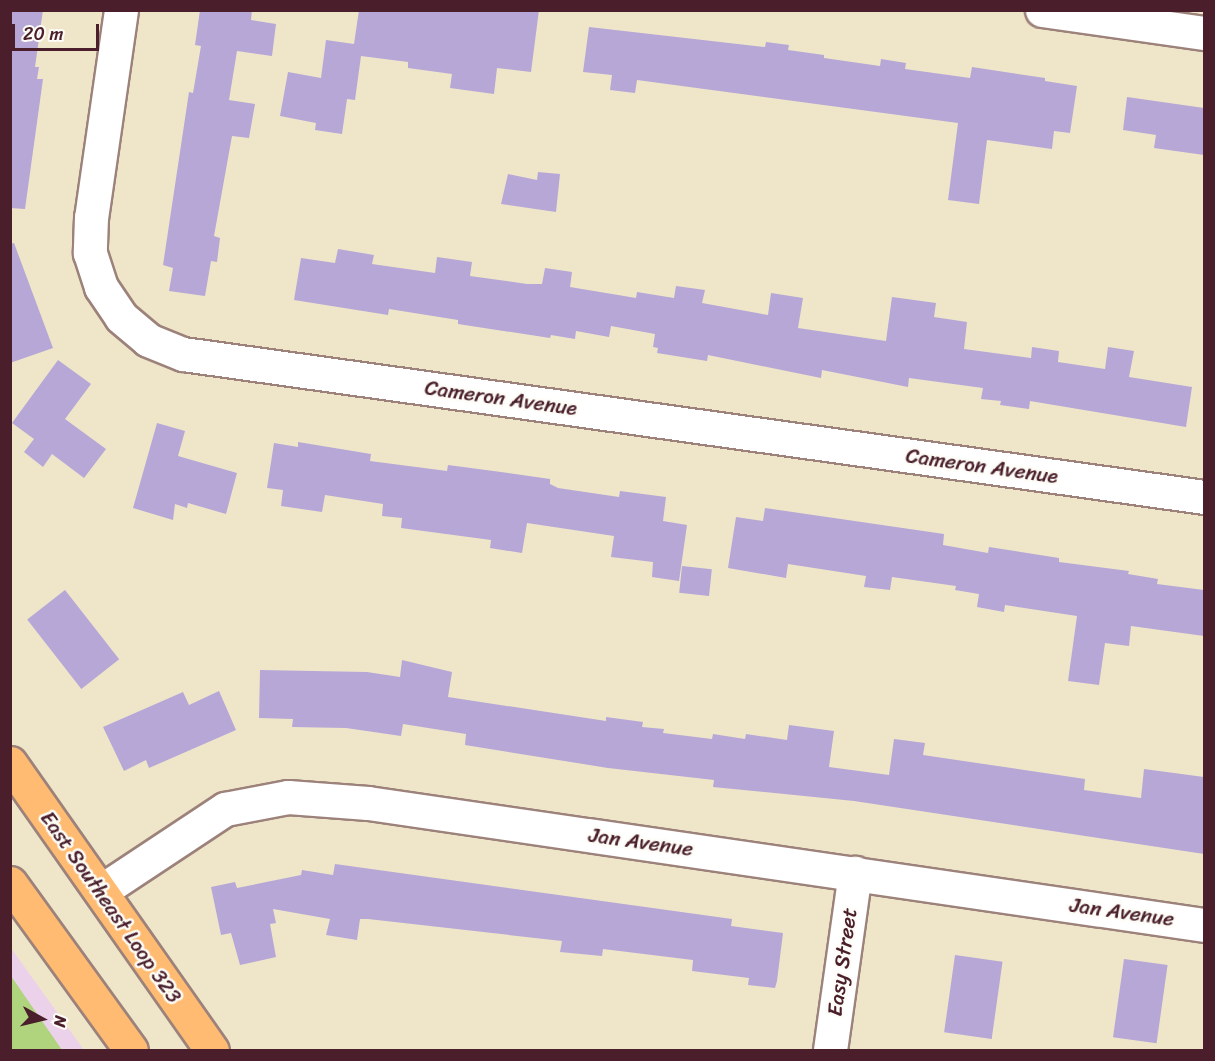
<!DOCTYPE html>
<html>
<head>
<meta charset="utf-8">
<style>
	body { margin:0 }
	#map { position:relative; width:1215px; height:1061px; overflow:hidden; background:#efe6ca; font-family:Sriracha,sans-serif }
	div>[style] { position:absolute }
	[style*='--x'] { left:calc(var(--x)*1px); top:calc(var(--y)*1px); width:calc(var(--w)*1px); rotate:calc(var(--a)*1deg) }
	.built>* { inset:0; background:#ecd1ea }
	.green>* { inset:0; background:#afd47d }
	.building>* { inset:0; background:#b6a7d7; transform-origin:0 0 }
	.roads { filter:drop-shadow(2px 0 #9c827a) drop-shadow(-2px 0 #9c827a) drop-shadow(0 2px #9c827a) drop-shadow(0 -2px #9c827a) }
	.minor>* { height:33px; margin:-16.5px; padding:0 16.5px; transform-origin:16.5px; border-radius:16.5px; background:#fff }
	.highway>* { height:33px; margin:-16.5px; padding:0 16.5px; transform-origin:16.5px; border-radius:16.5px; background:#febb71 }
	span { translate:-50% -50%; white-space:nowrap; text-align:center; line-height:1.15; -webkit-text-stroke:5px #fdfcf7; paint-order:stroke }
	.street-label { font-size:21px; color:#4a1f2b }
	.frame { position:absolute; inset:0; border:12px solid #4a1f2b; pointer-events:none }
	.north { position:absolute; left:12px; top:989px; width:60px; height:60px; -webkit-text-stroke:4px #fdfcf7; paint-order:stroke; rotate:98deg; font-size:16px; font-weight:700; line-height:24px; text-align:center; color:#4a1f2b }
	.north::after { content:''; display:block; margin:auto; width:21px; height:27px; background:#4a1f2b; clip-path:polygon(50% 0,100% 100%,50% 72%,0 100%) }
	.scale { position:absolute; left:12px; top:24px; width:87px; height:27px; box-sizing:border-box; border:3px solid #4a1f2b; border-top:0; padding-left:8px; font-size:18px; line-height:21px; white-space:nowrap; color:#4a1f2b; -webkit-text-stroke:4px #fdfcf7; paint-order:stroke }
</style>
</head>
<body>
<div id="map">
	<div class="built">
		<div style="clip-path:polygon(11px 948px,84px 1050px,11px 1050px)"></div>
	</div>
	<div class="green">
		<div style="clip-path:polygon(11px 976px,62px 1050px,11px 1050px)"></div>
	</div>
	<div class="building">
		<div style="clip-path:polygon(10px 10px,43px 10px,35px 67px,39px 67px,37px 79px,43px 79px,25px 209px,10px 208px)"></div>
		<div style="clip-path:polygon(200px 10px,252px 10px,251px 20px,276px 24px,272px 56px,237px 51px,229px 100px,255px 104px,249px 138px,232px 136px,214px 236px,220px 238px,217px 262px,211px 261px,205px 296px,169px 291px,173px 268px,163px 265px,189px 92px,193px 93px,201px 46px,195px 45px)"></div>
		<div style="clip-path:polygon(359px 10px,539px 10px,531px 72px,497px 68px,494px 94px,450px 88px,452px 74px,408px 68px,408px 62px,361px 56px,355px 100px,347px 99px,342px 134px,315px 130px,316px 123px,280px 116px,288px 72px,321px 78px,326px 40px,354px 44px)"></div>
		<div style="clip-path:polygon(589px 27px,765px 47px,766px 42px,789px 45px,788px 50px,824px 55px,824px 58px,880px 66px,881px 59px,906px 63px,905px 69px,970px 78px,972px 67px,1045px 78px,1045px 81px,1077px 86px,1070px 133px,1054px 131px,1052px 149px,987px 140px,979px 204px,948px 200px,958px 123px,637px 80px,635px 93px,610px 90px,612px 75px,583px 72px)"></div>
		<div style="clip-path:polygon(1127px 97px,1204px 108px,1204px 155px,1154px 148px,1156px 135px,1123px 130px)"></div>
		<div style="clip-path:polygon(538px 172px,560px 174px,556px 212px,501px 204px,508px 174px,537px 180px)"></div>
		<div style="clip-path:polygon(14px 243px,53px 348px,10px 363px,10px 244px)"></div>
		<div style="clip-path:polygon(338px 249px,374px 255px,372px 264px,435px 273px,437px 257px,472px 262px,470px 276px,527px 284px,542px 284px,545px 268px,572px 272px,570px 287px,636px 298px,637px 292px,674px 298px,676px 286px,705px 290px,702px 303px,768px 315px,771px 293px,803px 298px,798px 328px,886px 341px,892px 297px,936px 303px,934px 317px,967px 322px,964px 349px,1031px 358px,1032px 347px,1059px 351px,1058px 362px,1105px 369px,1108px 347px,1134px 351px,1129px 377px,1192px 387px,1186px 427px,1030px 401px,1029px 409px,1000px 405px,1001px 401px,981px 399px,983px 388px,909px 378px,908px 387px,822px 370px,821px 378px,708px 355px,707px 361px,657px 353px,658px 348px,653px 347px,655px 334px,611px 326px,609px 337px,576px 331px,575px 339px,551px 335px,550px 338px,458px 324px,458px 320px,389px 309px,388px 315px,294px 300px,301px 258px,335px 263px)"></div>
		<div style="clip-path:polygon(58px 360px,91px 384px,65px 419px,106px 449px,84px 478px,52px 454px,43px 467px,24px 452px,34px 439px,12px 423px)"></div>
		<div style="clip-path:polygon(157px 423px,185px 431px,178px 456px,237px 473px,226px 514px,188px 503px,187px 508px,175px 504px,173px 520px,133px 508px)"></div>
		<div style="clip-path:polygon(298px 442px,371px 454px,370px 461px,447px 471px,448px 465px,501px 472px,550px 479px,550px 484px,558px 488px,619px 497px,620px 491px,666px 497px,663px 521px,687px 525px,679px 581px,652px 577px,653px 562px,611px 557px,614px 536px,527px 523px,522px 553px,490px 548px,491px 540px,401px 528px,402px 518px,382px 516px,383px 504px,325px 495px,322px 512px,281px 506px,283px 490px,267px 488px,274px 443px,298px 447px)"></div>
		<div style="clip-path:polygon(765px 508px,944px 534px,943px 545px,988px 553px,989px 547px,1059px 558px,1059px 562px,1129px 571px,1128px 574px,1158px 579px,1157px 584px,1204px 590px,1204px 636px,1131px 626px,1129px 646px,1105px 643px,1099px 685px,1068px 681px,1077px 616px,1005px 605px,1004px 612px,977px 607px,979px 594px,955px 590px,956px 586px,892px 577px,890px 590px,864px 587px,866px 576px,788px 564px,786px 578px,728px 568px,736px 517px,763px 521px)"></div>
		<div style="left:682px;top:566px;width:30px;height:27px;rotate:6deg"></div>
		<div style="left:65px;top:590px;width:88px;height:48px;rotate:52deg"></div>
		<div style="clip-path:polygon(402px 660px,452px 672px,448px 697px,606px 721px,606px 717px,643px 722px,642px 727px,664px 729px,663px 733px,712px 739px,713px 734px,745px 739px,746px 734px,787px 740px,789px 725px,834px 731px,829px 767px,889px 775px,894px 739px,925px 743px,923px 755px,1085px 779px,1084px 790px,1141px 798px,1144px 769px,1204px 777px,1204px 854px,854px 801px,713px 787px,714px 780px,608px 768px,465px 745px,466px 734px,403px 724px,401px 736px,346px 728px,292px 727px,293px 719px,259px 718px,260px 670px,367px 672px,400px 677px)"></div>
		<div style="clip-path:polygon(219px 691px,236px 730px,149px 768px,146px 760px,124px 771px,103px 727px,183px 692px,189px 705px)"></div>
		<div style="clip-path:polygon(335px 864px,732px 919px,731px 926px,783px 933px,777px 981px,775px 988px,748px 985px,749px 978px,692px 971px,693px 960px,603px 949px,602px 956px,560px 952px,562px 941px,368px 919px,360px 919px,357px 940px,326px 935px,330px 919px,273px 909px,276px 923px,270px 924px,276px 957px,240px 965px,231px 933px,221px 935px,211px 887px,235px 882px,237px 888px,301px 875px,302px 870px,333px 875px)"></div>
		<div style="left:955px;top:955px;width:48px;height:78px;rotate:8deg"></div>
		<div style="left:1124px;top:959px;width:44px;height:79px;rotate:8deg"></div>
	</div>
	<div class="roads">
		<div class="minor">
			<div style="--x:121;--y:10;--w:209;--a:98.2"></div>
			<div style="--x:91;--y:217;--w:36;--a:92"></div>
			<div style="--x:90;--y:253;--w:36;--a:72"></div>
			<div style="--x:101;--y:287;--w:36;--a:56"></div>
			<div style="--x:121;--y:317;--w:35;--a:40"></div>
			<div style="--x:148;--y:340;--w:38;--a:22"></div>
			<div style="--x:183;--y:354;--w:1031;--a:7.97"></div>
			<div style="--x:1042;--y:10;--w:164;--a:8.1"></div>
			<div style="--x:101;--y:891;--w:149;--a:-33.5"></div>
			<div style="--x:225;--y:809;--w:64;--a:-10.8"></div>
			<div style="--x:288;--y:797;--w:80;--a:4.3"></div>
			<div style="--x:368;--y:803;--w:845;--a:8.3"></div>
			<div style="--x:830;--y:1050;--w:179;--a:-82"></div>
		</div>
		<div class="highway">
			<div style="--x:10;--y:763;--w:351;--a:54.9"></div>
			<div style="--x:10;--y:883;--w:206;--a:54.1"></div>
		</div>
	</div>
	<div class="street-label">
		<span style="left:501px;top:398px;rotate:8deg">Cameron Avenue</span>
		<span style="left:982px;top:466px;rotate:8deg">Cameron Avenue</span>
		<span style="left:641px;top:842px;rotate:8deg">Jan Avenue</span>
		<span style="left:111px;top:907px;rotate:55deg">East Southeast Loop 323</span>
		<span style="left:1122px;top:912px;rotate:8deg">Jan Avenue</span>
		<span style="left:842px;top:962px;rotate:-82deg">Easy Street</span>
	</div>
	<div class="frame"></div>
	<div class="north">N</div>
	<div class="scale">20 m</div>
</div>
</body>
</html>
